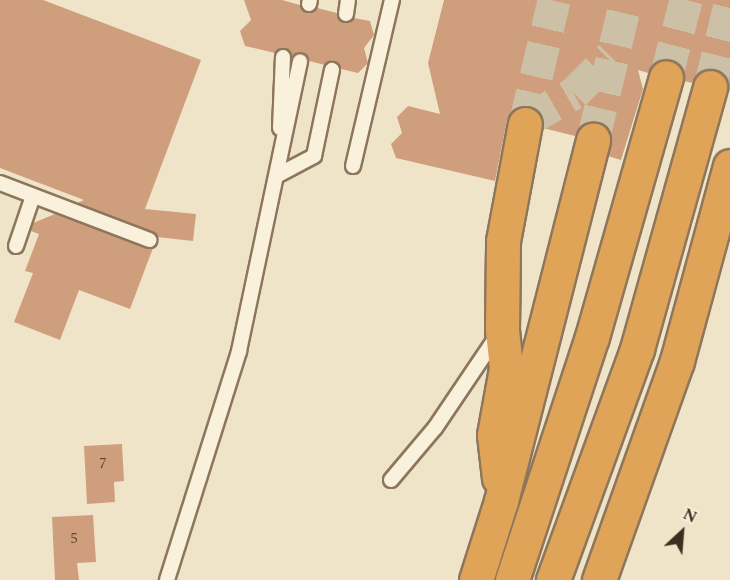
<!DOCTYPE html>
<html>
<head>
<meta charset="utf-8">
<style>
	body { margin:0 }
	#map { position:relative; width:730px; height:580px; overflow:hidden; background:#f0e4c8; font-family:Spectral,serif }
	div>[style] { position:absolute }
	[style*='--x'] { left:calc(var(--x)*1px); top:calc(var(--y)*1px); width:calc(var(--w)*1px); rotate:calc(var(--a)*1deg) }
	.building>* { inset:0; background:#cf9f7d }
	.motorway-tunnel>* { height:33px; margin-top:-16.5px; transform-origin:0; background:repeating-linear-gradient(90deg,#ccc0a6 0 33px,transparent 0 49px) }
	.roads { filter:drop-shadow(2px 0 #8d765c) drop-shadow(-2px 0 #8d765c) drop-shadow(0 2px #8d765c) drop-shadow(0 -2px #8d765c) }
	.service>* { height:14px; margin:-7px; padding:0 7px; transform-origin:7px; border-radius:7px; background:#faf1dc }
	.motorway>* { height:33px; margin:-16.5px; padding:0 16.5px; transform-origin:16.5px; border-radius:16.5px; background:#e0a458 }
	span { translate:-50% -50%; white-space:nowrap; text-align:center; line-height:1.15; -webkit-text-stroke:4.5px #f7eed8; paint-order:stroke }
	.number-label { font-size:15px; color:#624a37 }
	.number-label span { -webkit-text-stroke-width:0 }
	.north { position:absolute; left:652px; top:502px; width:60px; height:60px; -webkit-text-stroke:4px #f7eed8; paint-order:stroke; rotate:26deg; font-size:16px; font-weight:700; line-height:24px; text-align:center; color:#3d2e20 }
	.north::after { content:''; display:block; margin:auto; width:21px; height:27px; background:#3d2e20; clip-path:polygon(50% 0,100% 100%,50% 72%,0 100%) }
</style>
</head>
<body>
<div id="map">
	<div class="building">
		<div style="clip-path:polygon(0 0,43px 0,201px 60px,145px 209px,196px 214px,193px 241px,157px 237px,152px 232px,77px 203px,84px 200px,0 168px)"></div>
		<div style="clip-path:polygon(244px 0,282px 0,300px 5px,307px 13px,317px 8px,337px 13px,344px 23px,354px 18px,370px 21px,374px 35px,364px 48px,368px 63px,358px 73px,341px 69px,334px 61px,325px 65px,309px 61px,302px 52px,292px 57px,284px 48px,275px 53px,245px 46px,240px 31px,251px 20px)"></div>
		<div style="clip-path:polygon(444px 0,730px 0,730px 92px,724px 74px,716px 69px,697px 73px,692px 83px,684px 81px,679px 64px,662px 59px,648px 73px,638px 70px,643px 89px,621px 160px,608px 156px,611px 136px,606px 126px,587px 122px,575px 136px,543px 128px,542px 117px,528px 106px,511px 111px,507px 120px,495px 181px,396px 158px,391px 144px,402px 133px,397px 117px,408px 106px,440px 114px,428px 63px)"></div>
		<div style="clip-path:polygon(55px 214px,153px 248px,130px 309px,79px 290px,60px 340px,14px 322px,33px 273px,25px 271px,39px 234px,31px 231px,33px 223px)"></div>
		<div style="clip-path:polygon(122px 444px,124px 481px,114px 482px,115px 502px,87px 504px,84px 446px)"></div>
		<div style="clip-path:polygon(93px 515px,96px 562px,77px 563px,79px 580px,55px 580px,52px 517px)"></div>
	</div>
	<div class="motorway-tunnel">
		<div style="--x:666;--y:77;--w:80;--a:-75.4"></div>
		<div style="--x:710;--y:87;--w:84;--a:-76.3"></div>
		<div style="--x:525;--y:121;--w:56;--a:-29.7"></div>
		<div style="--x:574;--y:93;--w:52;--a:-45"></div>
		<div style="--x:525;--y:124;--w:127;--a:-76.8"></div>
		<div style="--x:593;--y:140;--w:144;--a:-76.7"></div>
	</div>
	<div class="roads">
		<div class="service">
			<div style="--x:309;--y:4;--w:4;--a:-76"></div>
			<div style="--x:346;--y:14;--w:14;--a:-82"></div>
			<div style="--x:280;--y:128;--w:71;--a:-87.6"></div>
			<div style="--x:353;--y:166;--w:171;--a:-76.8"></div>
			<div style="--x:278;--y:175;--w:41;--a:-27.8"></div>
			<div style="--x:314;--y:156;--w:88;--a:-78.2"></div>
			<div style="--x:0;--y:183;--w:160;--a:20.9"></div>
			<div style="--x:16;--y:246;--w:53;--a:-71.2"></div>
			<div style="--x:391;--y:480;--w:68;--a:-49.8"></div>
			<div style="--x:435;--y:428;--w:111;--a:-56"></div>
			<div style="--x:167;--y:580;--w:240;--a:-72.5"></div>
			<div style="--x:239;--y:351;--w:296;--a:-78.1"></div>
		</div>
		<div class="motorway">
			<div style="--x:499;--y:478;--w:43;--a:-96.6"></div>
			<div style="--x:494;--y:435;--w:68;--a:-79.8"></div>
			<div style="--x:506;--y:368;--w:39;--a:-96"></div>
			<div style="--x:502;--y:329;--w:88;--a:-89.3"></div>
			<div style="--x:503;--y:241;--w:119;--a:-79.4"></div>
			<div style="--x:476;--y:580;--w:83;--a:-72.4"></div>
			<div style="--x:501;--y:501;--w:373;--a:-75.7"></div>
			<div style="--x:512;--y:580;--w:256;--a:-71.8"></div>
			<div style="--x:592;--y:337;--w:270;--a:-74.1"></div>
			<div style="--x:553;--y:580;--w:246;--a:-70"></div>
			<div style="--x:637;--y:349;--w:272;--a:-74.4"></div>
			<div style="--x:599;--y:580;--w:232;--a:-70.4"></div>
			<div style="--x:677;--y:361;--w:202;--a:-74.8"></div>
		</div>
	</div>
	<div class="number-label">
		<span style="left:103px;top:464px">7</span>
		<span style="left:74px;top:539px">5</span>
	</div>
	<div class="north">N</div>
</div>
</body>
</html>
